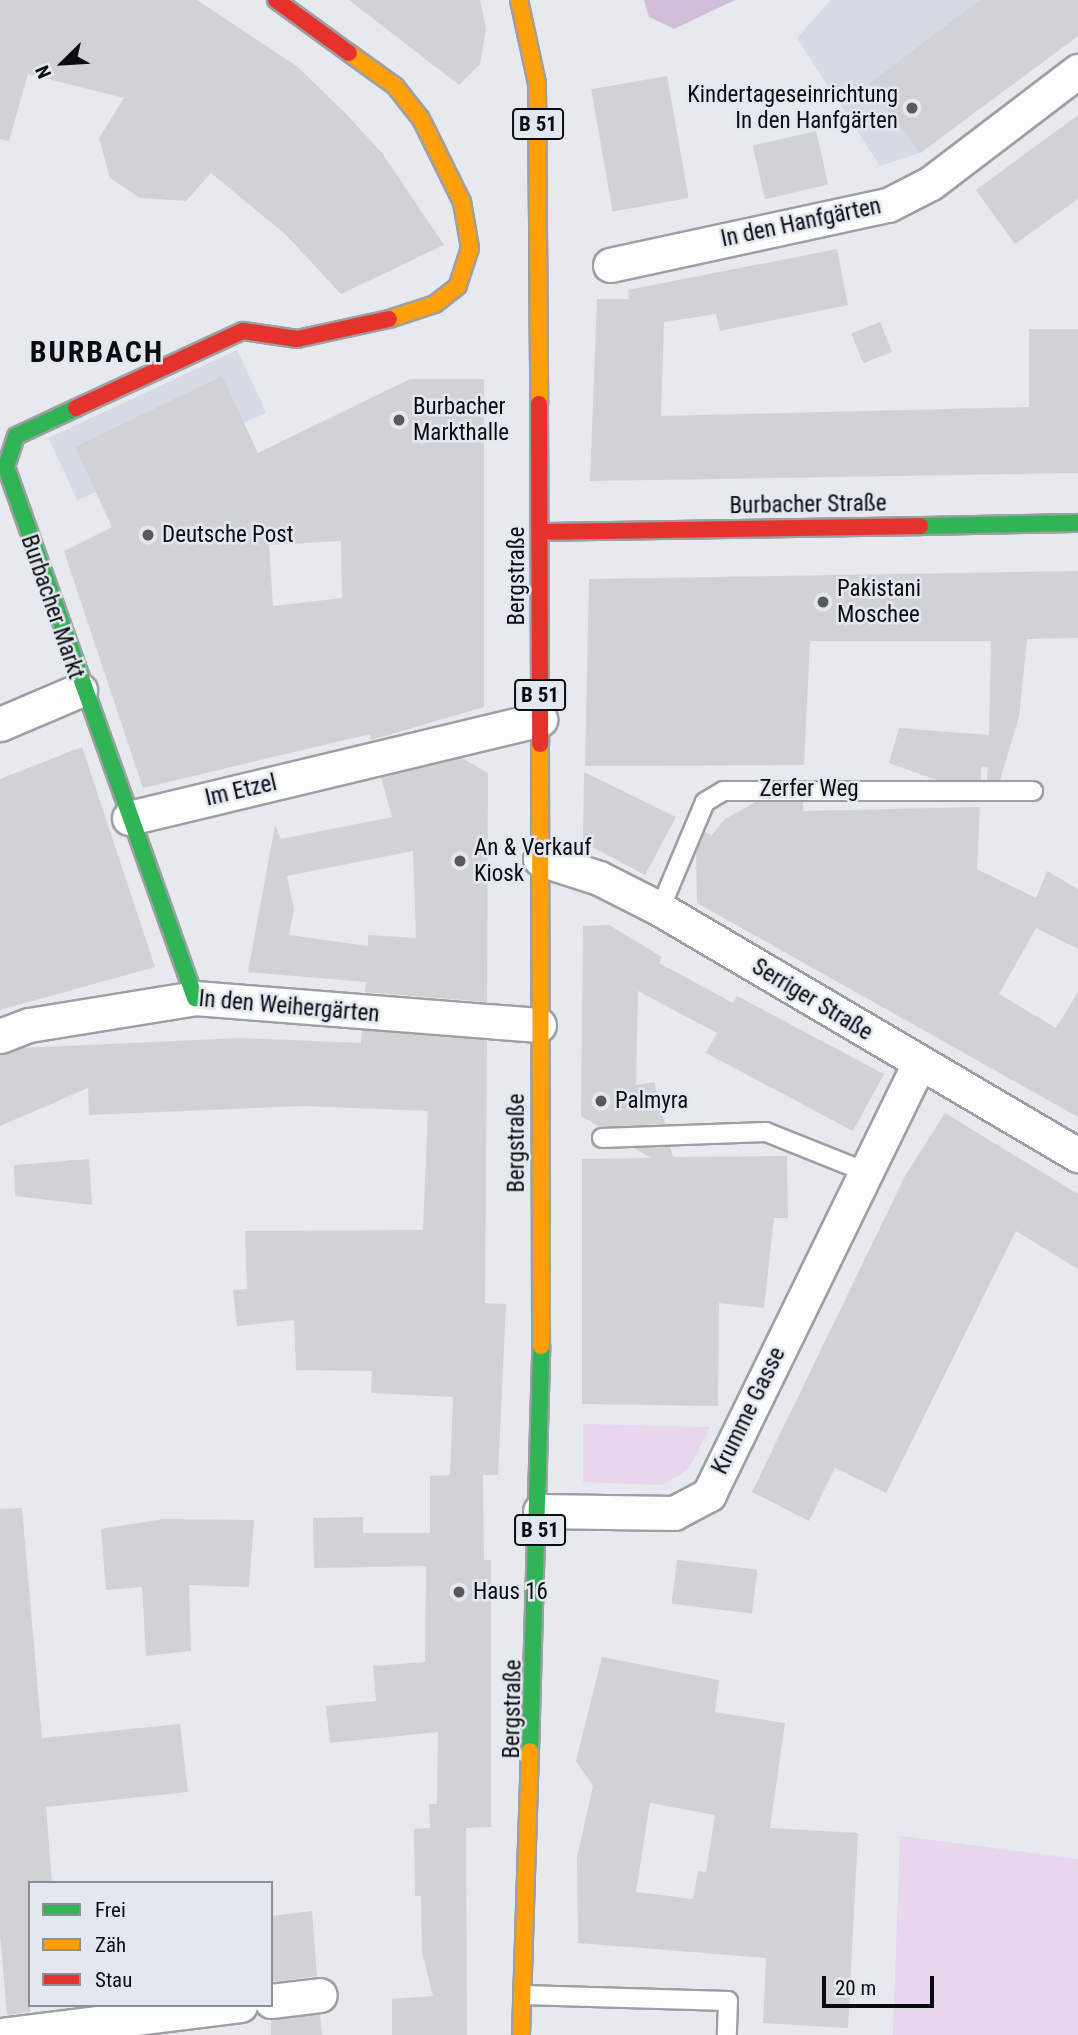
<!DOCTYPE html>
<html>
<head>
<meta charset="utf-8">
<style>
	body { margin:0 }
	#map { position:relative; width:1078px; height:2035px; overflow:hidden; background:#e6e9ed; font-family:"Roboto Condensed",sans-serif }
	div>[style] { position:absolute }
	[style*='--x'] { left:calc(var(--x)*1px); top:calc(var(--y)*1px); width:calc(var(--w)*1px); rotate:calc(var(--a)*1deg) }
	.built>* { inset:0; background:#d5dae4; transform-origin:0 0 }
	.green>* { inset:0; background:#e8d5ee }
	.forest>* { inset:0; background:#d3beda }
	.building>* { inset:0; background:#d1d2d5; transform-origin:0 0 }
	.roads { filter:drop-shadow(2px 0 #9d9fa2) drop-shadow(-2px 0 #9d9fa2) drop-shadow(0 2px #9d9fa2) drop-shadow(0 -2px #9d9fa2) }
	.lane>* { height:18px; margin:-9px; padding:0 9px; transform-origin:9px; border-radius:9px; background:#fbfcfc }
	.street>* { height:33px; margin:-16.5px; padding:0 16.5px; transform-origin:16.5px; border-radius:16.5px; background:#fbfcfc }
	.fast>* { height:16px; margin:-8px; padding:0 8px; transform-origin:8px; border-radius:8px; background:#30b455 }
	.slow>* { height:16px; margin:-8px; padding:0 8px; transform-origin:8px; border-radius:8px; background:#ff9f0a }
	.jam>* { height:16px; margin:-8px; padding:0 8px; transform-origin:8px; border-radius:8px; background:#e5322d }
	.dots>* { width:19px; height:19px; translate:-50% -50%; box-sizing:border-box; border:4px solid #e3e8f0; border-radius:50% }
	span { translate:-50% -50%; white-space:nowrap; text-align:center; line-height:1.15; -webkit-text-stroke:5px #e3e8f0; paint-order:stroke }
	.shield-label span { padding:2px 5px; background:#e3e8f0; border:2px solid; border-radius:5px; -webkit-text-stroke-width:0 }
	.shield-label { font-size:21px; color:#0a0c0f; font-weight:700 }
	.poi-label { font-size:23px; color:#0a0c0f }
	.right { translate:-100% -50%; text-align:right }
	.left { translate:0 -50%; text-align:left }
	.street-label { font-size:23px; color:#0a0c0f }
	.district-label { font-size:30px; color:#0a0c0f; font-weight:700; letter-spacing:2px }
	.legend { position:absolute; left:28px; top:1881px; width:245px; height:126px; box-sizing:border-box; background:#e3e8f0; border:2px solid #8c9096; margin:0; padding:9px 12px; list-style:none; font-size:21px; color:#0a0c0f }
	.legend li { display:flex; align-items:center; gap:14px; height:35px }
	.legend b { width:35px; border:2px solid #8c9096 }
	.north { position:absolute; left:28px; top:28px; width:70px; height:70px; -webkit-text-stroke:5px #e3e8f0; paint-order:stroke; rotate:246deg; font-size:19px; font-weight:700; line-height:28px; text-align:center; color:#0a0c0f }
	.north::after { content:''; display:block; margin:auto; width:24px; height:32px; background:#0a0c0f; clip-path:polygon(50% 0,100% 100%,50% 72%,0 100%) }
	.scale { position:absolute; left:822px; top:1976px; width:112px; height:32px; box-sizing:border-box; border:4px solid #0a0c0f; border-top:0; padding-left:9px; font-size:21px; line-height:24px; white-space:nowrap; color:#0a0c0f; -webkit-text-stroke:5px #e3e8f0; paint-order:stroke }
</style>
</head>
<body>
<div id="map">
	<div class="built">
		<div style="clip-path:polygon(831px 0,1078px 0,1078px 36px,920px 153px,880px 166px,797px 38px)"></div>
		<div style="left:237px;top:350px;width:69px;height:208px;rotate:65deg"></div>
	</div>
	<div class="green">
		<div style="clip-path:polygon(583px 1424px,710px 1427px,689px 1469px,662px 1485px,583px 1482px)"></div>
		<div style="clip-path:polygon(900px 1836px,1078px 1859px,1078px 2035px,893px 2035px)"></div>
	</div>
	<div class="forest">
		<div style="clip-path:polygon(644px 0,735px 0,674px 29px,649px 17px)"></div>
	</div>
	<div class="building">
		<div style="clip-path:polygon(0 0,197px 0,298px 67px,348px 116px,382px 153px,444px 245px,341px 294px,285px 234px,211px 173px,186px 201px,140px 198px,110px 178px,99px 138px,124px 98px,28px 74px,9px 141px,0 139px)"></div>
		<div style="clip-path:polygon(349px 0,480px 0,486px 29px,480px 64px,459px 85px)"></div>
		<div style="clip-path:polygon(980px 0,1078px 0,1078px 36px,920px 153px,869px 84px)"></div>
		<div style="left:667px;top:76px;width:124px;height:77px;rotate:80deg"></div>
		<div style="clip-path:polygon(1078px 115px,1078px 199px,1015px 244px,976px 190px)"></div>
		<div style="left:816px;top:131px;width:55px;height:65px;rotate:77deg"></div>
		<div style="clip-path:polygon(837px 249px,848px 305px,720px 331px,716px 314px,664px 322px,661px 416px,1029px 407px,1029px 329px,1078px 329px,1078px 473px,590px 481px,597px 299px,629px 299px,628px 290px)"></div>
		<div style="left:880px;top:322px;width:32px;height:31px;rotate:68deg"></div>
		<div style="clip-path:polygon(evenodd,222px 376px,258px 453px,410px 379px,484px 379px,484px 707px,371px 740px,370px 734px,143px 788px,64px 551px,112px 527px,75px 447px,222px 376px,341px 541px,342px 598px,273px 606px,269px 545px,341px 541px)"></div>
		<div style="clip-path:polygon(1078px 571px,1078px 638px,1027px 639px,1019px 717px,1000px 780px,987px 780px,988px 767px,981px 766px,981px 780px,937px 780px,889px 763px,899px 728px,989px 735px,991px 641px,810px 641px,804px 765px,585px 766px,589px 579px)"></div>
		<div style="clip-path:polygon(82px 747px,155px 967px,0 1010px,0 779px)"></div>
		<div style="clip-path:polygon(evenodd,462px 758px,488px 773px,487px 1002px,365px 992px,366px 982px,248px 972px,275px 825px,281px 839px,392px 817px,381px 777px,462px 758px,413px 851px,416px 938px,368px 935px,368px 946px,289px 935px,294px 909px,287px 876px,413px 851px)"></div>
		<div style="clip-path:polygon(584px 772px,676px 817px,645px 875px,583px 842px)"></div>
		<div style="clip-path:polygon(756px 802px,803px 802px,803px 811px,980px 807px,977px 869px,1036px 898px,1047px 871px,1078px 889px,1078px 949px,1036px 928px,999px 994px,1056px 1028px,1078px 992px,1078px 1117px,697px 903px,696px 853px,705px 832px,712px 835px,725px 819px)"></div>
		<div style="clip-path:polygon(609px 925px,662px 957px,659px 963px,733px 1003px,737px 996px,884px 1074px,853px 1131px,706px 1053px,717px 1033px,638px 991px,636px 1085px,654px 1082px,665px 1124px,600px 1127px,581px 1116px,583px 926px)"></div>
		<div style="clip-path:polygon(362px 1030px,487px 1040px,485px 1303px,506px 1304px,498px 1475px,483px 1475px,484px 1560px,491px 1560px,491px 1827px,466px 1828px,467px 2035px,392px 2035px,392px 1999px,433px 1996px,422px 1952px,421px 1896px,415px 1896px,414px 1829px,430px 1828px,429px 1804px,437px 1804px,438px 1732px,330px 1743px,326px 1706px,376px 1701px,373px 1666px,425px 1662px,426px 1566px,314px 1568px,313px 1518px,363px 1517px,363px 1533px,430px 1533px,430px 1476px,450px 1475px,453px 1397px,371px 1393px,372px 1371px,296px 1370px,294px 1320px,237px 1326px,233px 1290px,247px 1289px,245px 1231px,423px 1230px,428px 1111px,303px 1106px,89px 1115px,88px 1088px,0 1126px,0 1055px,22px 1048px,240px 1038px,361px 1043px)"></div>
		<div style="clip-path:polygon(945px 1113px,1078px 1194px,1078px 1269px,1016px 1231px,886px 1493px,835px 1468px,809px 1521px,752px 1492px,905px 1176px)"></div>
		<div style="clip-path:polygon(670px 1147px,673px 1157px,787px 1156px,788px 1218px,774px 1218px,764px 1308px,719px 1303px,718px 1406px,582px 1404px,582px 1159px,651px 1158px,634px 1148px)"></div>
		<div style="clip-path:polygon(89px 1159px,92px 1205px,15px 1196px,14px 1165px)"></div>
		<div style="clip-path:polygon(22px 1508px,42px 1738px,180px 1724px,188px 1792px,46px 1807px,52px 1883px,30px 1883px,30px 2012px,7px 2015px,0 1935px,0 1509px)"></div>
		<div style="clip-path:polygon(163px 1519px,254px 1520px,249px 1587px,189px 1585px,191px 1651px,146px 1656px,142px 1587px,106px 1590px,101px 1529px)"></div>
		<div style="left:677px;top:1560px;width:81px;height:44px;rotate:7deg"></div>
		<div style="clip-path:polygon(evenodd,602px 1657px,719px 1680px,715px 1712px,785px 1723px,770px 1828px,858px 1833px,848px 2028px,763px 2023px,766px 1958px,578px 1943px,577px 1857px,593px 1786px,576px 1761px,602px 1657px,650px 1803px,715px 1815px,706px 1872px,698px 1871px,693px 1899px,636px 1892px,650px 1803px)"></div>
		<div style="clip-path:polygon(312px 1911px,317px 1976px,271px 1982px,271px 1916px)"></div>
		<div style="clip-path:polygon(320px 2014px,322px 2035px,271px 2035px,271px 2020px)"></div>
	</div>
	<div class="roads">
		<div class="lane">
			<div style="--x:660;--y:909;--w:116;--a:-67.2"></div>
			<div style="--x:705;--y:802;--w:21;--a:-31"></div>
			<div style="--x:723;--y:791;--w:310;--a:0"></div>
			<div style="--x:602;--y:1138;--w:164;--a:-2.1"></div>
			<div style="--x:766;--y:1132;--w:108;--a:21.8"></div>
			<div style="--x:523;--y:1995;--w:205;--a:1.7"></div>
			<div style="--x:728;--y:2001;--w:34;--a:92"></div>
		</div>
		<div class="street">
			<div style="--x:610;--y:265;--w:284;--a:-12.2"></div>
			<div style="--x:888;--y:205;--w:48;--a:-27.1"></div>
			<div style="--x:931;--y:183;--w:185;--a:-37.3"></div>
			<div style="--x:0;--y:724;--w:87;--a:-23"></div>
			<div style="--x:129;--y:818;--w:423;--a:-13.5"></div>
			<div style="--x:540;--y:859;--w:62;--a:17.9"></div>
			<div style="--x:599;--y:878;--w:68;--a:26.9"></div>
			<div style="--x:660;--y:909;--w:485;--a:30.5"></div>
			<div style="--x:0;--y:1036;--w:31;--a:-21"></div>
			<div style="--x:29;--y:1025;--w:168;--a:-9.2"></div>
			<div style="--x:195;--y:998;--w:345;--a:4.5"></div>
			<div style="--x:540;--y:1511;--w:134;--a:0.9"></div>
			<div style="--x:674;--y:1513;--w:40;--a:-28"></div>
			<div style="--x:709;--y:1494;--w:479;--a:-64"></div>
			<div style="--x:271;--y:2001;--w:49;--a:-7"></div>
			<div style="--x:0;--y:2035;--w:242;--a:-7.1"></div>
		</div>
		<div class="fast">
			<div style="--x:76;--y:408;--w:66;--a:155"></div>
			<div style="--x:16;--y:436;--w:33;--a:108"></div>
			<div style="--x:6;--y:467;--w:564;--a:70.41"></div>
			<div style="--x:920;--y:526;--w:158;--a:-1.1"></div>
			<div style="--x:530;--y:1751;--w:405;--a:-88.4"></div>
		</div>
		<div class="slow">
			<div style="--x:519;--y:0;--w:85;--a:77.8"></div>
			<div style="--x:537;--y:83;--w:321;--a:89.6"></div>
			<div style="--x:349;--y:53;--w:57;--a:35.7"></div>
			<div style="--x:395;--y:86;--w:42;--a:51.8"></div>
			<div style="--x:421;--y:119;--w:93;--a:63.7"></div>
			<div style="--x:462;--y:202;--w:47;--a:80.1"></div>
			<div style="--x:470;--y:248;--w:40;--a:108"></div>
			<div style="--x:458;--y:286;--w:29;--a:142"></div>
			<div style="--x:435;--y:304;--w:48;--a:161.9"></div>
			<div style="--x:540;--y:744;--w:602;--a:89.9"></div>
			<div style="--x:521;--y:2035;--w:284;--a:-88.2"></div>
		</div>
		<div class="jam">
			<div style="--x:276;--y:0;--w:90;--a:36"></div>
			<div style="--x:539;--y:404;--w:340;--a:89.8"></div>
			<div style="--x:76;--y:408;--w:184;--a:-24.8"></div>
			<div style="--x:243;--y:331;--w:55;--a:8.4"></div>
			<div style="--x:297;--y:339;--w:94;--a:-12.3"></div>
			<div style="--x:540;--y:532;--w:380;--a:-0.9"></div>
		</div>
	</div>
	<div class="dots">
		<div style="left:912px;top:108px;background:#57595d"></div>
		<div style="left:399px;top:420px;background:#57595d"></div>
		<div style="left:148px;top:535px;background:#57595d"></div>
		<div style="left:823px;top:602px;background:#57595d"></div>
		<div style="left:460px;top:861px;background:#57595d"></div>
		<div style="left:601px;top:1101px;background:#57595d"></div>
		<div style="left:459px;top:1592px;background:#57595d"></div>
	</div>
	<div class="shield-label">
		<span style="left:538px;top:124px">B 51</span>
		<span style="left:540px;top:695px">B 51</span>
		<span style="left:540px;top:1530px">B 51</span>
	</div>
	<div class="poi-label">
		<span class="right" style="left:898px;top:108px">Kindertageseinrichtung<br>In den Hanfgärten</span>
		<span class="left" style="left:413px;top:420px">Burbacher<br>Markthalle</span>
		<span class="left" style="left:162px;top:535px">Deutsche Post</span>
		<span class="left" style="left:837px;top:602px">Pakistani<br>Moschee</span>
		<span class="left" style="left:474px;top:861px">An &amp; Verkauf<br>Kiosk</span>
		<span class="left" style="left:615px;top:1101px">Palmyra</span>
		<span class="left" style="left:473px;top:1592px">Haus 16</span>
	</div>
	<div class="street-label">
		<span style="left:801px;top:223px;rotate:-12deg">In den Hanfgärten</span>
		<span style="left:808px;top:505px;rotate:-1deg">Burbacher Straße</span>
		<span style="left:517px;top:576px;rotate:-90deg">Bergstraße</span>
		<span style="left:52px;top:607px;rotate:71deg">Burbacher Markt</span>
		<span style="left:809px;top:789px">Zerfer Weg</span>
		<span style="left:241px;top:791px;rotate:-13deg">Im Etzel</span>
		<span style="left:812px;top:1000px;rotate:31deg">Serriger Straße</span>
		<span style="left:289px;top:1007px;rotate:5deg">In den Weihergärten</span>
		<span style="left:517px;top:1143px;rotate:-90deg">Bergstraße</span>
		<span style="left:749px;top:1411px;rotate:-64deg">Krumme Gasse</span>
		<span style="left:513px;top:1709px;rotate:-89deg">Bergstraße</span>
	</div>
	<div class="district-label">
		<span style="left:97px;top:352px">BURBACH</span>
	</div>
	<ul class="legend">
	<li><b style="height:9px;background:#30b455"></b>Frei</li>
	<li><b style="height:9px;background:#ff9f0a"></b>Zäh</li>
	<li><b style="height:9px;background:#e5322d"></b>Stau</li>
	</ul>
	<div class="north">N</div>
	<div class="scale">20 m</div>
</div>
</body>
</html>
